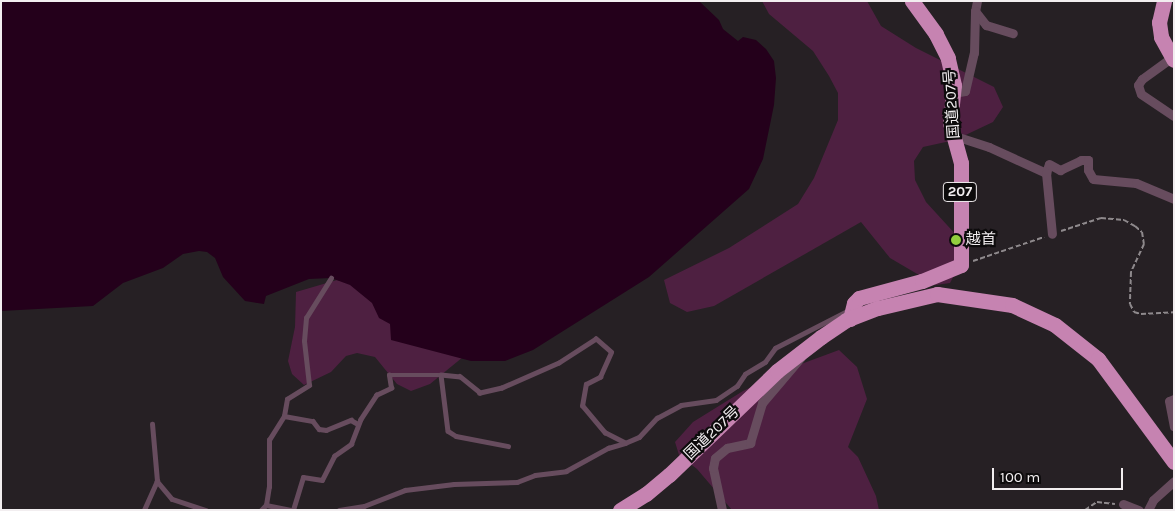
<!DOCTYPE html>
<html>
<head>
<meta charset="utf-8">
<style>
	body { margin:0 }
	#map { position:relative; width:1175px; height:511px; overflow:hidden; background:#262024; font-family:Karla,"Noto Sans JP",sans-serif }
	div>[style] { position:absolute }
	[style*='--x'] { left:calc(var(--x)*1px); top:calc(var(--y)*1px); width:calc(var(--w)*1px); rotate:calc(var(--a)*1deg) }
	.green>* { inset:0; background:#4e2041 }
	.water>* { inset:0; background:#24001b }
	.path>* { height:2px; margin-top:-1px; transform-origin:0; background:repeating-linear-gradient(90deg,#8e898c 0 5px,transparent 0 7.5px) }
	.lane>* { height:4.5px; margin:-2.25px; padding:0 2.25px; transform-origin:2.25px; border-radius:2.25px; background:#674c5e }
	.street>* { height:9px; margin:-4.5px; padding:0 4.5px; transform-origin:4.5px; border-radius:4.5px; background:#674c5e }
	.highway>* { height:15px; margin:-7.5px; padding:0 7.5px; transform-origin:7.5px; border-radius:7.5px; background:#c683b1 }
	.dots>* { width:14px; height:14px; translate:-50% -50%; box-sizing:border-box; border:2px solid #0d0b0c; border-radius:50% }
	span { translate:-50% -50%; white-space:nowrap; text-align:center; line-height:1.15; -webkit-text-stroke:4.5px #0d0b0c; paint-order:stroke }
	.shield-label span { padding:1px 4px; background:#0d0b0c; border:1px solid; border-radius:4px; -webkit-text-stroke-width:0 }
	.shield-label { font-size:14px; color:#f2eef0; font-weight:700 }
	.street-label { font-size:15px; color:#f2eef0 }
	.poi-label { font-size:15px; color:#f2eef0 }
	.left { translate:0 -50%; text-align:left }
	.frame { position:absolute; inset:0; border:2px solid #f2eef0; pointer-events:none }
	.scale { position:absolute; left:992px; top:468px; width:131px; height:22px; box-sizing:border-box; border:2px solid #f2eef0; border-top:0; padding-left:6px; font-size:15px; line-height:18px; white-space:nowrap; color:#f2eef0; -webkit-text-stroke:4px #0d0b0c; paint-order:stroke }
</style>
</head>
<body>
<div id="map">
	<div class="green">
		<div style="clip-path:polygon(762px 1px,867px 1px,881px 26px,916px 48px,994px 87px,1003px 107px,993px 122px,955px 140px,923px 147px,914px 161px,915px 180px,926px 202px,958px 237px,960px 264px,950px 283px,936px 285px,890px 258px,861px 222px,714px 306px,687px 312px,670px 303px,664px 280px,729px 248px,798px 204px,814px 178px,838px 120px,838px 93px,829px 76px,813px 51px,769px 14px)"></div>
		<div style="clip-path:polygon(337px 280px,375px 288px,463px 357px,430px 384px,411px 391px,397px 384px,375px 357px,357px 353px,346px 356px,331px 372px,304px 385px,292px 374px,288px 361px,295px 327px,296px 292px)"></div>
		<div style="clip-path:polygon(839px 350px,857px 367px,867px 399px,848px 447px,858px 457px,876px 496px,879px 510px,732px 510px,697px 469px,679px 455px,675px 442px,693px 422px,743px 391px,793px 367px)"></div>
	</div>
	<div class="water">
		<div style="clip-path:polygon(1px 1px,699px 1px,719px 20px,723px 29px,738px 41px,743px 37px,756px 40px,766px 49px,774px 61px,776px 78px,774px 105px,763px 159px,749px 189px,649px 277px,533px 350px,505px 361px,471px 361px,391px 340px,390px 324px,379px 318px,372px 303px,350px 285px,331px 278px,309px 279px,266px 296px,264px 304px,245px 301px,223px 277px,215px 258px,207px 252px,199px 251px,183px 254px,163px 268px,123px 283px,93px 306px,1px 311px)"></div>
	</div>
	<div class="path">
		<div style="--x:1061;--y:231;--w:42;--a:-18"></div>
		<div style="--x:1101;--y:218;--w:23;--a:5"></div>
		<div style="--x:1124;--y:220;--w:13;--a:29"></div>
		<div style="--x:1135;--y:226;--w:9;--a:41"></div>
		<div style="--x:1142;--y:232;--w:12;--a:81"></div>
		<div style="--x:1144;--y:244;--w:31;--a:115"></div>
		<div style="--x:1131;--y:272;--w:32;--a:92"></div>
		<div style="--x:1130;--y:304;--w:9;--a:63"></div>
		<div style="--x:1134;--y:312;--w:7;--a:16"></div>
		<div style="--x:1141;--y:314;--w:33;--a:-3"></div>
		<div style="--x:973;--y:261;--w:75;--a:-18.7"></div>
		<div style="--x:1085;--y:510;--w:14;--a:-34"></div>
		<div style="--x:1097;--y:502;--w:18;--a:6"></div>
	</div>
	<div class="lane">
		<div style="--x:284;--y:416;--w:17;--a:-80"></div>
		<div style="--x:287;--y:399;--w:26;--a:-32"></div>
		<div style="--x:309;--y:385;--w:44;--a:-96.5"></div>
		<div style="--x:304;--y:341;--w:23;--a:-85"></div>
		<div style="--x:306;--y:318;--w:47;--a:-58"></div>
		<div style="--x:625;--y:443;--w:15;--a:-23"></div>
		<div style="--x:639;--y:437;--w:26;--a:-47"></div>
		<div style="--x:657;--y:418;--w:27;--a:-28"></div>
		<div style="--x:681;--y:405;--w:35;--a:-8"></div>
		<div style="--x:716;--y:400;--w:25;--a:-34"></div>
		<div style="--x:737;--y:386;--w:14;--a:-56"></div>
		<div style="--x:745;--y:374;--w:23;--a:-31"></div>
		<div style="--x:765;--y:362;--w:17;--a:-54"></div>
		<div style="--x:775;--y:348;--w:79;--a:-27.2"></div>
		<div style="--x:157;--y:481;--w:23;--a:50"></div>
		<div style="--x:172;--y:499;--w:36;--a:18"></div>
		<div style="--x:266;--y:505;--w:25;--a:11"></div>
		<div style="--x:144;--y:510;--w:32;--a:-66"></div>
		<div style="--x:157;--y:481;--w:57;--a:-95"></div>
		<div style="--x:261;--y:510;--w:7;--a:-45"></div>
		<div style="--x:266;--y:505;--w:18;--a:-81"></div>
		<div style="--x:269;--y:487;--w:47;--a:-90"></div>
		<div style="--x:269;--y:440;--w:28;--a:-58"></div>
		<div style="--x:284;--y:416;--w:29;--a:10"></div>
		<div style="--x:313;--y:421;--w:10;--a:53"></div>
		<div style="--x:319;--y:429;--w:7;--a:8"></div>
		<div style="--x:326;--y:430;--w:27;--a:-22"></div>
		<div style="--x:351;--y:420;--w:8;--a:30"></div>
		<div style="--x:293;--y:510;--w:34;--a:-73"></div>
		<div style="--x:303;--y:477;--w:19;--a:9"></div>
		<div style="--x:322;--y:480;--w:27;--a:-63"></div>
		<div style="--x:334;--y:456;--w:21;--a:-35"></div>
		<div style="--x:351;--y:444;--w:26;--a:-69"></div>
		<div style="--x:360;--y:420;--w:30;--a:-57"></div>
		<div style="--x:376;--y:395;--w:17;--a:-25"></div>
		<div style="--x:391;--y:388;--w:13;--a:-99"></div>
		<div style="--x:389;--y:375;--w:52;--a:0"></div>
		<div style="--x:339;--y:510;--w:25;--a:-9"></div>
		<div style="--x:364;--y:506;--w:44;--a:-21.3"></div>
		<div style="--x:405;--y:490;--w:49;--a:-7"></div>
		<div style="--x:454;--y:484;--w:63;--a:-1.8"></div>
		<div style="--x:517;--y:482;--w:19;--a:-21"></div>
		<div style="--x:535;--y:475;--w:31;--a:-7"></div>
		<div style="--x:566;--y:471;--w:48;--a:-28.7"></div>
		<div style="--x:608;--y:448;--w:18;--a:-16"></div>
		<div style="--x:625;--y:443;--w:22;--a:-153"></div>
		<div style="--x:605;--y:433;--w:35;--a:-130"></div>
		<div style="--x:582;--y:406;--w:22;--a:-80"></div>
		<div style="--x:586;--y:384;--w:16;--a:-27"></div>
		<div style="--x:600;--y:377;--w:27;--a:-66"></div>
		<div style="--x:611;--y:352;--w:20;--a:-139"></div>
		<div style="--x:596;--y:339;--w:44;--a:147"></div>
		<div style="--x:559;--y:363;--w:62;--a:156.3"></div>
		<div style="--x:502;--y:388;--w:23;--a:167"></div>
		<div style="--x:480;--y:393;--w:26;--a:-141"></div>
		<div style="--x:460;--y:377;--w:19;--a:-174"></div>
		<div style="--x:441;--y:375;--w:56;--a:82.9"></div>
		<div style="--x:448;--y:431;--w:9;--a:32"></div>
		<div style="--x:456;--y:436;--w:53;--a:10.9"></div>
	</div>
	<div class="street">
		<div style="--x:977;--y:1;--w:10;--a:101"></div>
		<div style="--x:975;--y:11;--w:18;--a:52"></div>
		<div style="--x:986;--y:25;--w:28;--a:17"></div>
		<div style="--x:1171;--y:58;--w:36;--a:144"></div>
		<div style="--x:1142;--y:79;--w:7;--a:124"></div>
		<div style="--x:1138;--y:85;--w:9;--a:72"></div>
		<div style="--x:1141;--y:94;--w:40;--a:34"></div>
		<div style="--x:953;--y:93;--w:12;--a:-9"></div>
		<div style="--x:965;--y:91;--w:39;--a:-77"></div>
		<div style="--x:974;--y:53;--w:42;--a:-88.6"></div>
		<div style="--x:952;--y:135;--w:39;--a:18"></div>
		<div style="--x:989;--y:147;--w:63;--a:24.5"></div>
		<div style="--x:1046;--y:173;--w:9;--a:-72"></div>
		<div style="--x:1049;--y:164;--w:13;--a:29"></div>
		<div style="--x:1060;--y:170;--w:23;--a:-25"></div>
		<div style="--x:1081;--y:160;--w:7;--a:0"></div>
		<div style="--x:1088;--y:160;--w:10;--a:90"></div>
		<div style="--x:1088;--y:170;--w:10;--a:61"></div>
		<div style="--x:1093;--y:179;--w:43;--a:5.3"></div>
		<div style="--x:1136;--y:183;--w:41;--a:22.8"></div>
		<div style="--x:1046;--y:173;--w:61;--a:84.4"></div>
		<div style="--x:1174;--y:399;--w:5;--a:158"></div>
		<div style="--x:1169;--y:401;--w:26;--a:79"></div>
		<div style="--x:1123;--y:504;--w:17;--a:21"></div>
		<div style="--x:722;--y:510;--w:43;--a:-102.1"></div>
		<div style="--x:713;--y:468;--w:10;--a:-79"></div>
		<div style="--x:715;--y:458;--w:16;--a:-40"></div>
		<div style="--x:727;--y:448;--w:24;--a:-12"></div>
		<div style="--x:750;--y:443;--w:42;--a:-73.3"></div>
		<div style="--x:762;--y:403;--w:60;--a:-49.7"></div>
		<div style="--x:1148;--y:510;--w:11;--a:-63"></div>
		<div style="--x:1153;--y:500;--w:28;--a:-42"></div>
	</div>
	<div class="highway">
		<div style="--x:1164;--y:1;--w:22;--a:103"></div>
		<div style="--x:1159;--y:22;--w:15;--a:82"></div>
		<div style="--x:1161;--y:37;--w:26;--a:61"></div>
		<div style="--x:850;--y:319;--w:16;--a:-76"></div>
		<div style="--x:854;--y:303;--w:7;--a:-45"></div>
		<div style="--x:859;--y:298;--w:65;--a:-15.1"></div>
		<div style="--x:922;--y:281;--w:42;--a:-22.3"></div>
		<div style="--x:961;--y:265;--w:102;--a:-90"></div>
		<div style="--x:961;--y:163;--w:41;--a:-105.4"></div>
		<div style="--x:950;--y:123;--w:38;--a:-84"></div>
		<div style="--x:954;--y:85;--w:28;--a:-103"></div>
		<div style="--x:948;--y:58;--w:27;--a:-117"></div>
		<div style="--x:936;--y:34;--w:41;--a:-126"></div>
		<div style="--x:620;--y:510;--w:31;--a:-32"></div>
		<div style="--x:646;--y:494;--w:30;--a:-40"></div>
		<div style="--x:669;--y:475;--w:150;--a:-43.9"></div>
		<div style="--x:777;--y:371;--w:56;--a:-37.7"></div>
		<div style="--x:821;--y:337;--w:30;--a:-34"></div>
		<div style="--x:846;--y:320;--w:34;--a:-21"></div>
		<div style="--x:878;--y:308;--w:61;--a:-13.3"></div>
		<div style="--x:937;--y:294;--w:76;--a:8.3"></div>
		<div style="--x:1012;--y:305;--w:47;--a:24.9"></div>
		<div style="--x:1055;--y:325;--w:55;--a:38.3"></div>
		<div style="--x:1098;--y:359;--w:128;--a:53.6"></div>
	</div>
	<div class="dots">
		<div style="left:956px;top:240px;background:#92cd3e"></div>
	</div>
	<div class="shield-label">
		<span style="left:960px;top:192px">207</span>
	</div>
	<div class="street-label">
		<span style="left:952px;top:104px;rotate:-94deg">国道207号</span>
		<span style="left:712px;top:433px;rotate:-44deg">国道207号</span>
	</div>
	<div class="poi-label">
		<span class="left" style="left:966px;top:240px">越首</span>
	</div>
	<div class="frame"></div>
	<div class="scale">100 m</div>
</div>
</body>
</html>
